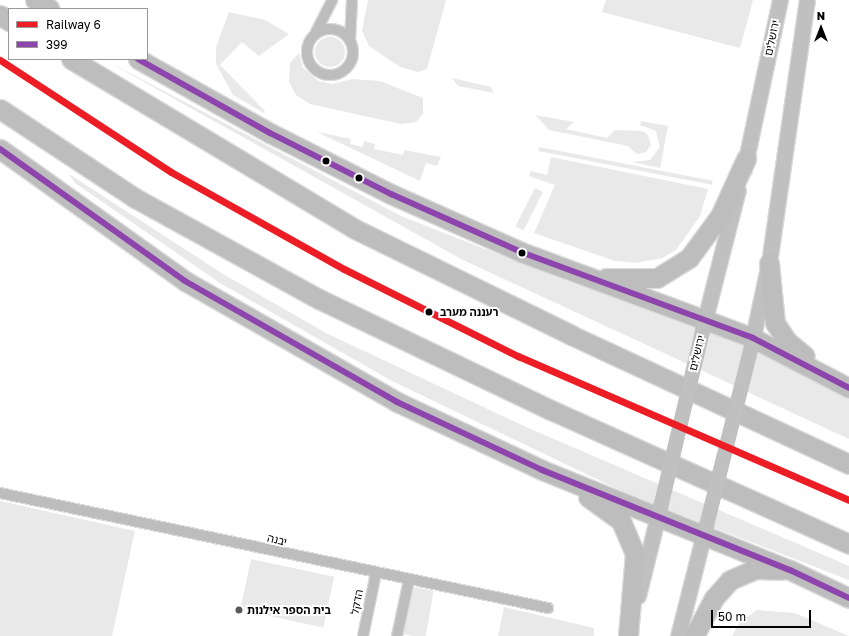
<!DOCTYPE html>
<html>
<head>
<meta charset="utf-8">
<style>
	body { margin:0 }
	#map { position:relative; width:849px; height:636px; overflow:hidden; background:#fff; font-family:"Golos Text","Noto Sans Hebrew",sans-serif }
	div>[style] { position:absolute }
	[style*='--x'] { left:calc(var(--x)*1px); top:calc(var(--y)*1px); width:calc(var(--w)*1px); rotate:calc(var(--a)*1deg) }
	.green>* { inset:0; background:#e9e9e9; transform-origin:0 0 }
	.round { border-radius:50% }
	.roads { filter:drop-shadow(1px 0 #dbdbdb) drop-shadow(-1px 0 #dbdbdb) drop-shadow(0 1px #dbdbdb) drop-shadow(0 -1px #dbdbdb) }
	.minor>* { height:10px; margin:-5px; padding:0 5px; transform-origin:5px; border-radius:5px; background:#bdbdbd }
	.minor>.ring { margin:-5px; padding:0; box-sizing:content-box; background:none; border:10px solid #bdbdbd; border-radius:50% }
	.secondary>* { height:15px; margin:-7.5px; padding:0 7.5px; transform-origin:7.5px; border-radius:7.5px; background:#c0c0c0 }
	.motorway>* { height:19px; margin:-9.5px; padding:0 9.5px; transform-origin:9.5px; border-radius:9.5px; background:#bdbdbd }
	.secondary-bridge>* { height:15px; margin:-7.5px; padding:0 7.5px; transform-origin:7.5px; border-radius:7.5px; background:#c0c0c0 }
	.bus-1>* { height:6px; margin:-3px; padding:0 3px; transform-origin:3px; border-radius:3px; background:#8e44ad }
	.rail-1>* { height:7px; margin:-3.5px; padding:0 3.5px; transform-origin:3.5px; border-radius:3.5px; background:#ed1d26 }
	.dots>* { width:11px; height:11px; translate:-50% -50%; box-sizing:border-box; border:2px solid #fff; border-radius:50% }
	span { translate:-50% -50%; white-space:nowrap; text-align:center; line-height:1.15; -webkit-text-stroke:4px #fff; paint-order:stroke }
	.street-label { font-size:11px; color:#000 }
	.stop-label { font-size:11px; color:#000; font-weight:700 }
	.left { translate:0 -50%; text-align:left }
	.poi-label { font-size:11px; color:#000; font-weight:700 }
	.legend { position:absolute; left:8px; top:8px; width:140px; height:52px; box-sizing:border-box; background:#fff; border:1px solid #999; margin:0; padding:5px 7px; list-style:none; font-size:12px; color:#000 }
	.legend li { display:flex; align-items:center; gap:8px; height:20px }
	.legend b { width:20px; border:1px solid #999 }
	.north { position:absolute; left:801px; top:8px; width:40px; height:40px; -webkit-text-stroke:3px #fff; paint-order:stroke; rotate:0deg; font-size:11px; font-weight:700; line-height:16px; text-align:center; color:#000 }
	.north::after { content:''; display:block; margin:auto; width:14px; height:18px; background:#000; clip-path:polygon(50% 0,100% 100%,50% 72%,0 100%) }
	.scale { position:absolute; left:711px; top:610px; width:100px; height:18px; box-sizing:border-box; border:2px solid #000; border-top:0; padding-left:5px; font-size:12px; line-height:14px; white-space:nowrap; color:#000; -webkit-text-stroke:3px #fff; paint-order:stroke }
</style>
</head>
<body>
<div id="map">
	<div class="green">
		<div style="clip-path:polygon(368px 0,446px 0,427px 69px,418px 72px,400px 67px,369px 46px,362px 31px)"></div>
		<div style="clip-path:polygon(606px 0,753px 0,740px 48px,602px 12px)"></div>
		<div style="clip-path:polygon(229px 12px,265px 20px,289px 34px,259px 56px,242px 42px,220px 65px,265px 111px,264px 113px,233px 95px,216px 64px,216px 47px)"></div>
		<div class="round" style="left:315px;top:37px;width:30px;height:30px"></div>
		<div style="clip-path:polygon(299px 53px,303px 68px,318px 81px,333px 84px,352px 79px,380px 81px,423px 98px,423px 114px,416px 122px,401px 124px,310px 104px,296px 95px,289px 82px,290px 63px)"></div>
		<div style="clip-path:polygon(103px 59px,401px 216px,574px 284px,669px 314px,751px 346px,849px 399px,849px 439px,463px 260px)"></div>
		<div style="clip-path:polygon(452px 78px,491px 87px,494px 93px,458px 86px)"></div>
		<div style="clip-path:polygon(535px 115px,574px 122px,566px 129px,607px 138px,615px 130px,643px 131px,648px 135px,651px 145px,646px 152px,637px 154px,628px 146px,549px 130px)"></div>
		<div style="clip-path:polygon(641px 121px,668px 126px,660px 168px,632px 162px,650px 160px,660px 147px,656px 131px,640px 125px)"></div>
		<div style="clip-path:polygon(317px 132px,351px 139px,350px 144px,363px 147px,364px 141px,375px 144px,374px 149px,403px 155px,404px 150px,441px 157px,437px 166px,426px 163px,420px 181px)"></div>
		<div style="left:539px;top:147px;width:177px;height:4px;rotate:11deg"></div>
		<div style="clip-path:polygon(551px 157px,708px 189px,700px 216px,676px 250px,662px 258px,636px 263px,615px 261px,534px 233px,555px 185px,529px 176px,531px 171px,547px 175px)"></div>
		<div style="clip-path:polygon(69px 174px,223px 274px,328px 334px,526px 427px,849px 566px,849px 580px,632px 496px,392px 381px,220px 283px,75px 183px)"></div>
		<div style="left:535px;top:188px;width:9px;height:43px;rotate:27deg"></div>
		<div style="clip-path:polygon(0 501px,135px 531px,112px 636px,0 636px)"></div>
		<div style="left:251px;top:559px;width:85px;height:52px;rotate:12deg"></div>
		<div style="left:412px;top:587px;width:22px;height:48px;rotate:10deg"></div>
		<div style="clip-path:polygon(504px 607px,594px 628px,594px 636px,498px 636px)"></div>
		<div style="clip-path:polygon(757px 610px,795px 613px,849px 636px,732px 636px,739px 623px)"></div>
	</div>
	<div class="roads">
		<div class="minor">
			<div class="ring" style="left:307px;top:29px;width:36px;height:36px"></div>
			<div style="--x:316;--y:32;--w:36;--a:-63"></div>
			<div style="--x:350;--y:41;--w:41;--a:-87.2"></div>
			<div style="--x:0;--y:493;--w:560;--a:11.85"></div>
			<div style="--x:363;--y:636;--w:64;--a:-78.3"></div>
			<div style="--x:397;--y:636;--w:57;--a:-77.9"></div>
		</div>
		<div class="secondary">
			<div style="--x:744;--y:169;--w:173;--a:-78"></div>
			<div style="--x:703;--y:327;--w:141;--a:-75.7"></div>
			<div style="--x:751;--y:346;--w:85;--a:-77.8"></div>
			<div style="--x:769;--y:263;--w:266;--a:-81.8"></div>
			<div style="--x:638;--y:596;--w:92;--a:-76.1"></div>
			<div style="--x:678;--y:636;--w:114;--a:-75.8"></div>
		</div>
		<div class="motorway">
			<div style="--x:35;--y:0;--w:17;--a:31"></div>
			<div style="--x:0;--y:15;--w:11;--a:34"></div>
			<div style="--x:71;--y:59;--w:329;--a:30.9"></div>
			<div style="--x:353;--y:228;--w:243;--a:26.1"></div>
			<div style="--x:571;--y:335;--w:306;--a:24.9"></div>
			<div style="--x:138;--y:59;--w:151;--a:29.3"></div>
			<div style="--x:270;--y:133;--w:136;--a:26.8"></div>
			<div style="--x:391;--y:194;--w:142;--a:24"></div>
			<div style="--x:521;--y:252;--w:247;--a:20.3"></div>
			<div style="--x:753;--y:338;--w:108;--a:27.5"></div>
			<div style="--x:0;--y:109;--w:162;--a:33.4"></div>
			<div style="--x:135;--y:198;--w:210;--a:28.8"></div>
			<div style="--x:319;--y:299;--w:257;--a:25.6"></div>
			<div style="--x:551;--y:410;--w:327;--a:24.2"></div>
			<div style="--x:0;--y:149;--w:227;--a:35.5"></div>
			<div style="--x:185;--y:281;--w:244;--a:29.7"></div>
			<div style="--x:397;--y:402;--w:160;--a:25.1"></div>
			<div style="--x:542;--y:470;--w:267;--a:22"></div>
			<div style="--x:790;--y:570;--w:65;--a:25.4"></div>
			<div style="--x:769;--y:263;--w:60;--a:84.3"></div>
			<div style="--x:775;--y:323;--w:22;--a:56"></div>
			<div style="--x:787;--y:341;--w:23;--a:40"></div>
			<div style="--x:606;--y:278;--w:51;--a:0"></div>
			<div style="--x:657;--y:278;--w:38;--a:-32"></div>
			<div style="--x:689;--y:258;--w:52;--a:-53.6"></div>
			<div style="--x:720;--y:216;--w:63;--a:-65.5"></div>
			<div style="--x:588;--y:497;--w:41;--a:36"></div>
			<div style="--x:621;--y:521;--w:36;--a:67"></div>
			<div style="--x:635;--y:554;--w:82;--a:94.9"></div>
			<div style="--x:694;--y:636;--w:43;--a:-62.2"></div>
			<div style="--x:714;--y:598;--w:24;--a:-48"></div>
			<div style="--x:730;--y:580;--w:28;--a:-23"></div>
			<div style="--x:756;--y:569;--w:25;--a:2"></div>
		</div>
	</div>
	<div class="secondary-bridge">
		<div style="--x:660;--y:507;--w:185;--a:-76.6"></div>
		<div style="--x:706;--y:525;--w:185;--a:-75.9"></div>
	</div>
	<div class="bus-1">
		<div style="--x:138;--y:59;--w:151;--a:29.3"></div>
		<div style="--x:270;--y:133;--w:136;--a:26.8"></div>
		<div style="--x:391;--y:194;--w:142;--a:24"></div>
		<div style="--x:521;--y:252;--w:247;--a:20.3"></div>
		<div style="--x:753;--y:338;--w:108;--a:27.5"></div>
		<div style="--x:0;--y:149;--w:227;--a:35.5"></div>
		<div style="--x:185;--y:281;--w:244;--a:29.7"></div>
		<div style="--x:397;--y:402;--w:160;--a:25.1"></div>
		<div style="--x:542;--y:470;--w:267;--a:22"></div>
		<div style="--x:790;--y:570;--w:65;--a:25.4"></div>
	</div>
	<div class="rail-1">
		<div style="--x:0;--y:60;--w:204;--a:33.2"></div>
		<div style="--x:171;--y:172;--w:198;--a:29.3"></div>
		<div style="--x:344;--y:269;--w:195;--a:26.6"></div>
		<div style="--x:518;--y:356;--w:361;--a:23.5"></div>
	</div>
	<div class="dots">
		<div style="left:326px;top:161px;background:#000"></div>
		<div style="left:359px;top:178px;background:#000"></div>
		<div style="left:522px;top:253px;background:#000"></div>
		<div style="left:429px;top:312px;background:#000"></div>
		<div style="left:239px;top:610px;background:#595959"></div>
	</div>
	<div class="street-label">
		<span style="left:772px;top:38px;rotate:-78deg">ירושלים</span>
		<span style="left:697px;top:353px;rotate:-76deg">ירושלים</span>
		<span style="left:277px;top:540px;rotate:14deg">יבנה</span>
		<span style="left:357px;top:602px;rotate:-79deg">הדקל</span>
	</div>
	<div class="stop-label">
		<span class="left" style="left:440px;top:312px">רעננה מערב</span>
	</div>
	<div class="poi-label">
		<span class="left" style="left:247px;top:610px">בית הספר אילנות</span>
	</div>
	<ul class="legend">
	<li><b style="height:5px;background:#ed1d26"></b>Railway 6</li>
	<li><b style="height:5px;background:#8e44ad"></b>399</li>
	</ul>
	<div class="north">N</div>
	<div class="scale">50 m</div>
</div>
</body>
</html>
